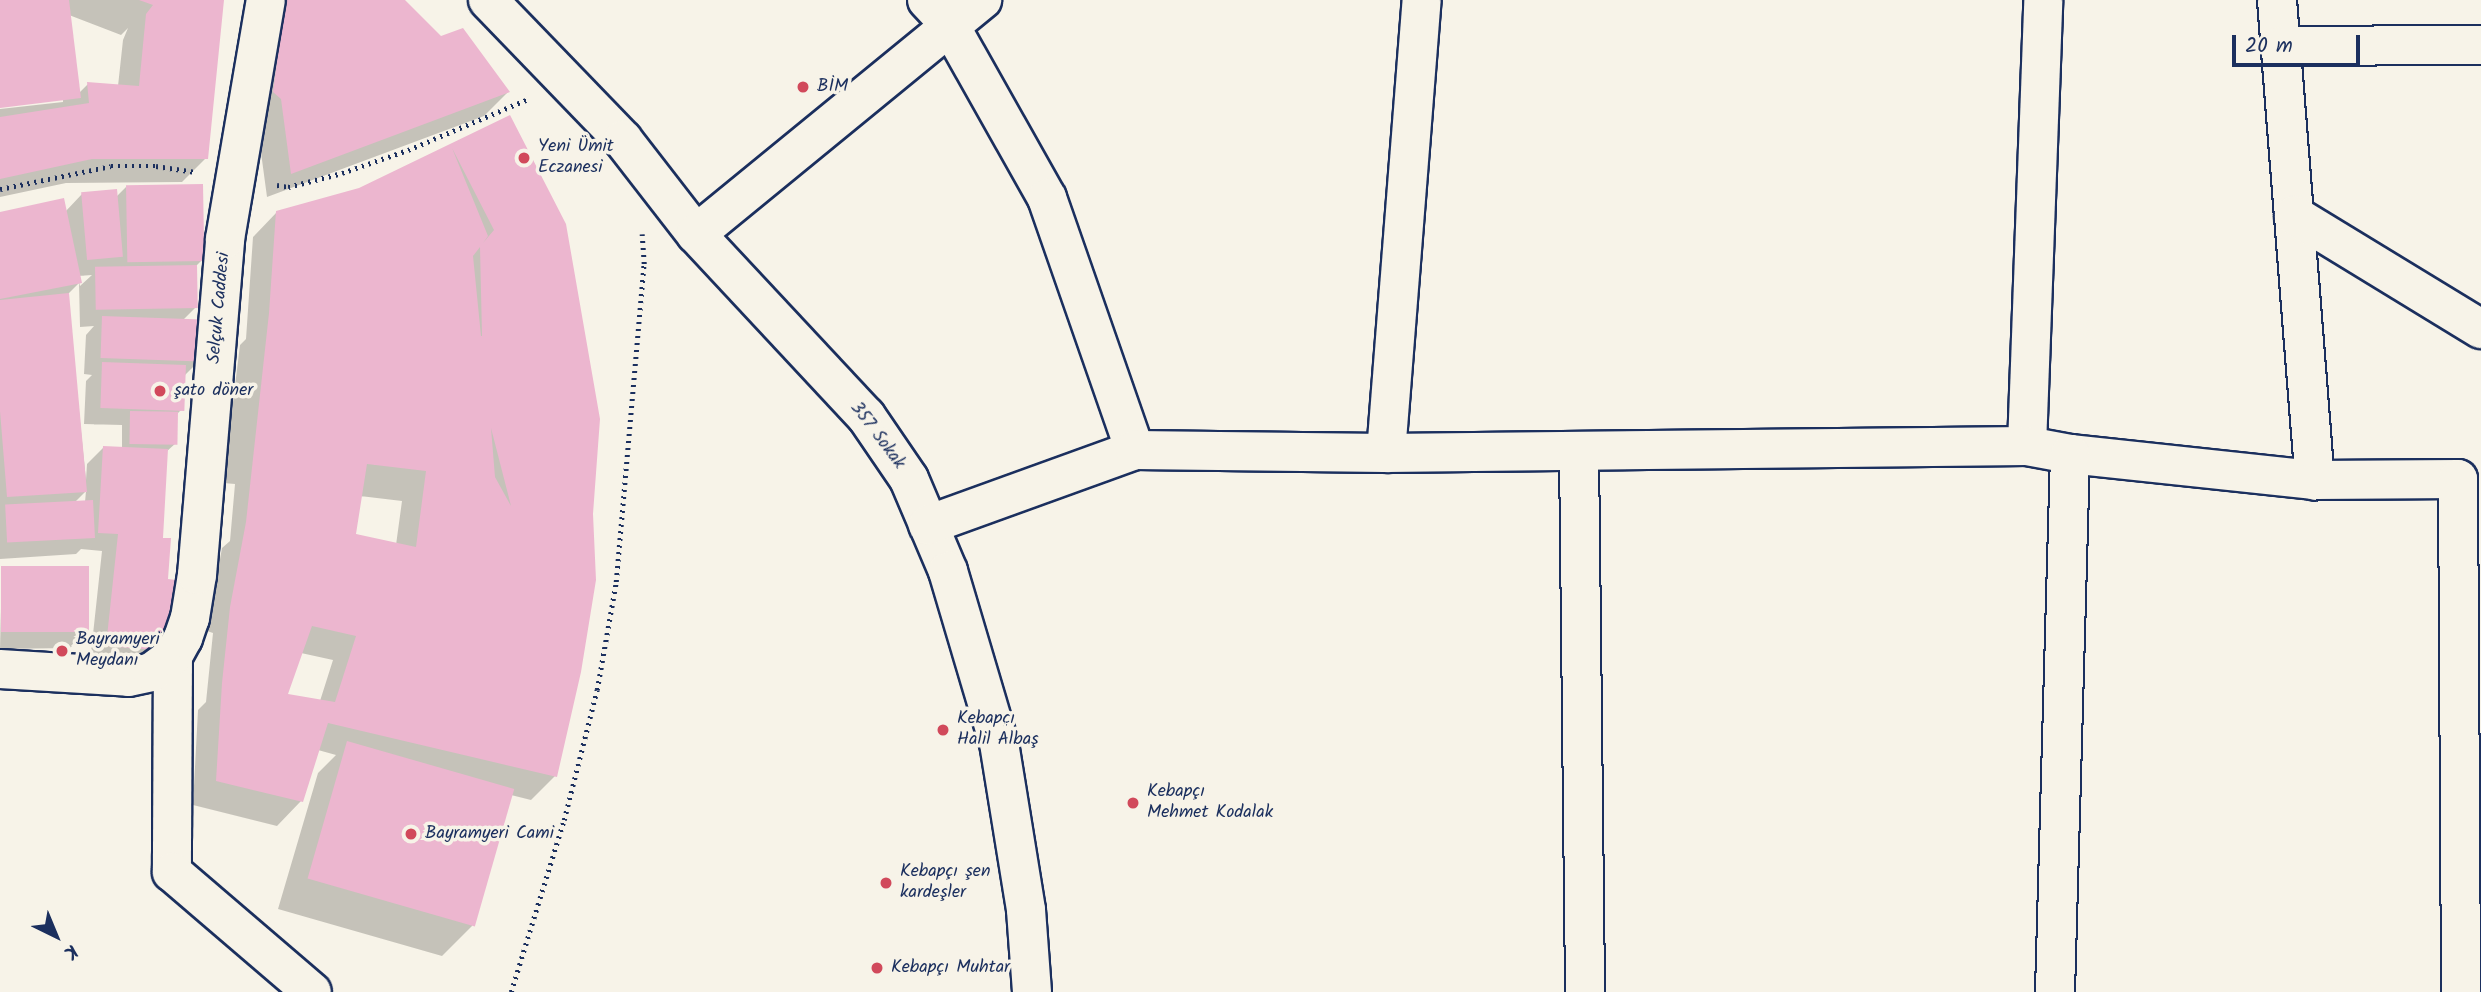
<!DOCTYPE html>
<html>
<head>
<meta charset="utf-8">
<style>
	body { margin:0 }
	#map { position:relative; width:2481px; height:992px; overflow:hidden; background:#f7f3e8; font-family:Kalam,sans-serif }
	div>[style] { position:absolute }
	[style*='--x'] { left:calc(var(--x)*1px); top:calc(var(--y)*1px); width:calc(var(--w)*1px); rotate:calc(var(--a)*1deg) }
	.shadow>* { inset:0; background:#0003 }
	.building>* { inset:0; background:#ecb6cf; transform-origin:0 0 }
	.path>* { height:4.5px; margin-top:-2.25px; transform-origin:0; background:repeating-linear-gradient(90deg,#1b2f5e 0 2px,transparent 0 7px) }
	.roads { filter:drop-shadow(2px 0 #1b2f5e) drop-shadow(-2px 0 #1b2f5e) drop-shadow(0 2px #1b2f5e) drop-shadow(0 -2px #1b2f5e) }
	.minor>* { height:38px; margin:-19px; padding:0 19px; transform-origin:19px; border-radius:19px; background:#f7f3e8 }
	.dots>* { width:19px; height:19px; translate:-50% -50%; box-sizing:border-box; border:4px solid #f7f3e8; border-radius:50% }
	span { translate:-50% -50%; white-space:nowrap; text-align:center; line-height:1.15; -webkit-text-stroke:7px #f7f3e8; paint-order:stroke }
	.poi-label { font-size:18px; color:#1b2f5e }
	.left { translate:0 -50%; text-align:left }
	.street-label { font-size:18px; color:#1b2f5e }
	.north { position:absolute; left:21px; top:901px; width:70px; height:70px; -webkit-text-stroke:5px #f7f3e8; paint-order:stroke; rotate:137deg; font-size:19px; font-weight:700; line-height:28px; text-align:center; color:#1b2f5e }
	.north::after { content:''; display:block; margin:auto; width:24px; height:32px; background:#1b2f5e; clip-path:polygon(50% 0,100% 100%,50% 72%,0 100%) }
	.scale { position:absolute; left:2232px; top:35px; width:128px; height:32px; box-sizing:border-box; border:4px solid #1b2f5e; border-top:0; padding-left:9px; font-size:21px; line-height:24px; white-space:nowrap; color:#1b2f5e; -webkit-text-stroke:5px #f7f3e8; paint-order:stroke }
</style>
</head>
<body>
<div id="map">
	<div class="shadow">
		<div style="clip-path:polygon(evenodd,0 0,222px 0,206px 158px,182px 182px,66px 183px,0 197px,0 109px,63px 102px,63px 98px,0 106px,0 0,69px 15px,121px 35px,128px 28px,123px 40px,118px 86px,88px 84px,79px 93px,69px 15px)"></div>
		<div style="clip-path:polygon(276px 0,402px 0,441px 38px,508px 92px,484px 116px,267px 197px,257px 123px)"></div>
		<div style="clip-path:polygon(evenodd,510px 118px,555px 776px,531px 800px,511px 795px,472px 926px,442px 956px,278px 909px,318px 773px,336px 755px,318px 750px,301px 801px,277px 826px,193px 805px,198px 710px,206px 702px,213px 633px,207px 631px,222px 548px,230px 541px,235px 484px,223px 483px,240px 345px,246px 339px,253px 237px,277px 212px,359px 190px,510px 118px,360px 496px,402px 501px,396px 545px,354px 534px,360px 496px,510px 118px,301px 653px,333px 660px,320px 701px,284px 695px,301px 653px)"></div>
		<div style="clip-path:polygon(evenodd,126px 187px,202px 260px,195px 267px,196px 307px,183px 320px,199px 361px,184px 376px,182px 409px,176px 415px,176px 443px,166px 452px,151px 667px,90px 662px,102px 551px,81px 549px,76px 554px,0 559px,0 214px,65px 212px,82px 194px,116px 197px,126px 187px,92px 275px,80px 286px,78px 276px,92px 275px,126px 187px,79px 283px,80px 327px,94px 326px,86px 335px,84px 374px,92px 375px,86px 381px,84px 424px,122px 425px,122px 448px,104px 447px,87px 464px,86px 480px,67px 295px,79px 283px,126px 187px,86px 491px,85px 502px,74px 503px,86px 491px)"></div>
		<div style="clip-path:polygon(2px 568px,87px 631px,70px 648px,0 649px)"></div>
	</div>
	<div class="building">
		<div style="clip-path:polygon(0 0,69px 0,81px 98px,0 108px)"></div>
		<div style="clip-path:polygon(139px 0,224px 0,208px 159px,92px 159px,0 179px,0 117px,89px 103px,87px 82px,139px 86px,146px 14px,153px 5px)"></div>
		<div style="clip-path:polygon(285px 0,405px 0,441px 36px,463px 28px,510px 92px,291px 174px,281px 99px,273px 92px)"></div>
		<div style="clip-path:polygon(evenodd,510px 115px,566px 224px,600px 419px,593px 514px,596px 580px,581px 672px,557px 777px,328px 723px,303px 802px,216px 781px,222px 683px,230px 607px,246px 522px,269px 313px,276px 211px,359px 188px,510px 115px,452px 148px,494px 230px,483px 243px,488px 236px,452px 148px,510px 115px,480px 247px,482px 336px,481px 336px,473px 256px,480px 247px,510px 115px,491px 428px,511px 506px,495px 477px,491px 428px,510px 115px,367px 464px,426px 471px,416px 547px,356px 534px,367px 464px,510px 115px,312px 626px,356px 636px,335px 702px,288px 694px,312px 626px)"></div>
		<div style="left:203px;top:184px;width:77px;height:77px;rotate:89deg"></div>
		<div style="left:117px;top:189px;width:68px;height:36px;rotate:85deg"></div>
		<div style="clip-path:polygon(64px 198px,82px 283px,0 299px,0 212px)"></div>
		<div style="left:197px;top:265px;width:43px;height:102px;rotate:89deg"></div>
		<div style="clip-path:polygon(69px 293px,87px 492px,7px 497px,0 411px,0 300px)"></div>
		<div style="left:102px;top:316px;width:100px;height:42px;rotate:2deg"></div>
		<div style="left:102px;top:362px;width:84px;height:46px;rotate:2deg"></div>
		<div style="left:130px;top:411px;width:48px;height:33px;rotate:1deg"></div>
		<div style="clip-path:polygon(103px 446px,168px 449px,163px 538px,171px 538px,168px 579px,176px 580px,169px 651px,106px 646px,118px 534px,98px 533px)"></div>
		<div style="left:93px;top:500px;width:38px;height:88px;rotate:87deg"></div>
		<div style="left:1px;top:566px;width:88px;height:66px"></div>
		<div style="left:347px;top:741px;width:174px;height:143px;rotate:16deg"></div>
	</div>
	<div class="path">
		<div style="--x:277;--y:185;--w:11;--a:10"></div>
		<div style="--x:288;--y:187;--w:56;--a:-14.5"></div>
		<div style="--x:342;--y:173;--w:70;--a:-19.2"></div>
		<div style="--x:408;--y:150;--w:130;--a:-23"></div>
		<div style="--x:0;--y:189;--w:113;--a:-11.7"></div>
		<div style="--x:111;--y:166;--w:45;--a:0"></div>
		<div style="--x:156;--y:166;--w:40;--a:8.5"></div>
		<div style="--x:511;--y:992;--w:180;--a:-72.9"></div>
		<div style="--x:564;--y:820;--w:134;--a:-75.8"></div>
		<div style="--x:597;--y:690;--w:110;--a:-80"></div>
		<div style="--x:616;--y:582;--w:319;--a:-85"></div>
		<div style="--x:644;--y:264;--w:30;--a:-94"></div>
	</div>
	<div class="roads">
		<div class="minor">
			<div style="--x:488;--y:0;--w:194;--a:46"></div>
			<div style="--x:623;--y:140;--w:119;--a:52.2"></div>
			<div style="--x:696;--y:234;--w:249;--a:47"></div>
			<div style="--x:866;--y:416;--w:76;--a:55.7"></div>
			<div style="--x:909;--y:479;--w:100;--a:67"></div>
			<div style="--x:948;--y:571;--w:179;--a:73.5"></div>
			<div style="--x:999;--y:743;--w:169;--a:80.8"></div>
			<div style="--x:1026;--y:910;--w:82;--a:85.8"></div>
			<div style="--x:927;--y:0;--w:33;--a:47"></div>
			<div style="--x:949;--y:24;--w:200;--a:60.6"></div>
			<div style="--x:1047;--y:198;--w:267;--a:70.8"></div>
			<div style="--x:2277;--y:0;--w:482;--a:85.5"></div>
			<div style="--x:2281;--y:46;--w:200;--a:-0.3"></div>
			<div style="--x:2294;--y:215;--w:219;--a:31.4"></div>
			<div style="--x:696;--y:234;--w:370;--a:-39.3"></div>
			<div style="--x:2027;--y:446;--w:445;--a:-87.9"></div>
			<div style="--x:1579;--y:451;--w:541;--a:89.36"></div>
			<div style="--x:1386;--y:453;--w:454;--a:-85.5"></div>
			<div style="--x:928;--y:525;--w:220;--a:-19.9"></div>
			<div style="--x:1135;--y:450;--w:251;--a:0.7"></div>
			<div style="--x:1386;--y:453;--w:641;--a:-0.63"></div>
			<div style="--x:2027;--y:446;--w:44;--a:10.5"></div>
			<div style="--x:2070;--y:454;--w:246;--a:6.1"></div>
			<div style="--x:2315;--y:480;--w:143;--a:-0.4"></div>
			<div style="--x:2458;--y:479;--w:513;--a:89.66"></div>
			<div style="--x:173;--y:656;--w:216;--a:90.3"></div>
			<div style="--x:172;--y:872;--w:184;--a:40.6"></div>
			<div style="--x:0;--y:669;--w:129;--a:3.5"></div>
			<div style="--x:129;--y:677;--w:24;--a:-12"></div>
			<div style="--x:152;--y:672;--w:26;--a:-37"></div>
			<div style="--x:173;--y:656;--w:21;--a:-61"></div>
			<div style="--x:183;--y:638;--w:21;--a:-71"></div>
			<div style="--x:190;--y:618;--w:44;--a:-80.8"></div>
			<div style="--x:197;--y:575;--w:337;--a:-85.2"></div>
			<div style="--x:225;--y:239;--w:242;--a:-80.3"></div>
			<div style="--x:2055;--y:992;--w:538;--a:-88.4"></div>
		</div>
	</div>
	<div class="dots">
		<div style="left:803px;top:87px;background:#d1495b"></div>
		<div style="left:524px;top:158px;background:#d1495b"></div>
		<div style="left:160px;top:391px;background:#d1495b"></div>
		<div style="left:62px;top:651px;background:#d1495b"></div>
		<div style="left:943px;top:730px;background:#d1495b"></div>
		<div style="left:1133px;top:803px;background:#d1495b"></div>
		<div style="left:411px;top:834px;background:#d1495b"></div>
		<div style="left:886px;top:883px;background:#d1495b"></div>
		<div style="left:877px;top:968px;background:#d1495b"></div>
	</div>
	<div class="poi-label">
		<span class="left" style="left:817px;top:87px">BİM</span>
		<span class="left" style="left:538px;top:158px">Yeni Ümit<br>Eczanesi</span>
		<span class="left" style="left:174px;top:391px">şato döner</span>
		<span class="left" style="left:76px;top:651px">Bayramyeri<br>Meydanı</span>
		<span class="left" style="left:957px;top:730px">Kebapçı<br>Halil Albaş</span>
		<span class="left" style="left:1147px;top:803px">Kebapçı<br>Mehmet Kodalak</span>
		<span class="left" style="left:425px;top:834px">Bayramyeri Cami</span>
		<span class="left" style="left:900px;top:883px">Kebapçı şen<br>kardeşler</span>
		<span class="left" style="left:891px;top:968px">Kebapçı Muhtar</span>
	</div>
	<div class="street-label">
		<span style="left:220px;top:308px;rotate:-85deg">Selçuk Caddesi</span>
		<span style="left:877px;top:436px;rotate:53deg">357 Sokak</span>
	</div>
	<div class="north">K</div>
	<div class="scale">20 m</div>
</div>
</body>
</html>
